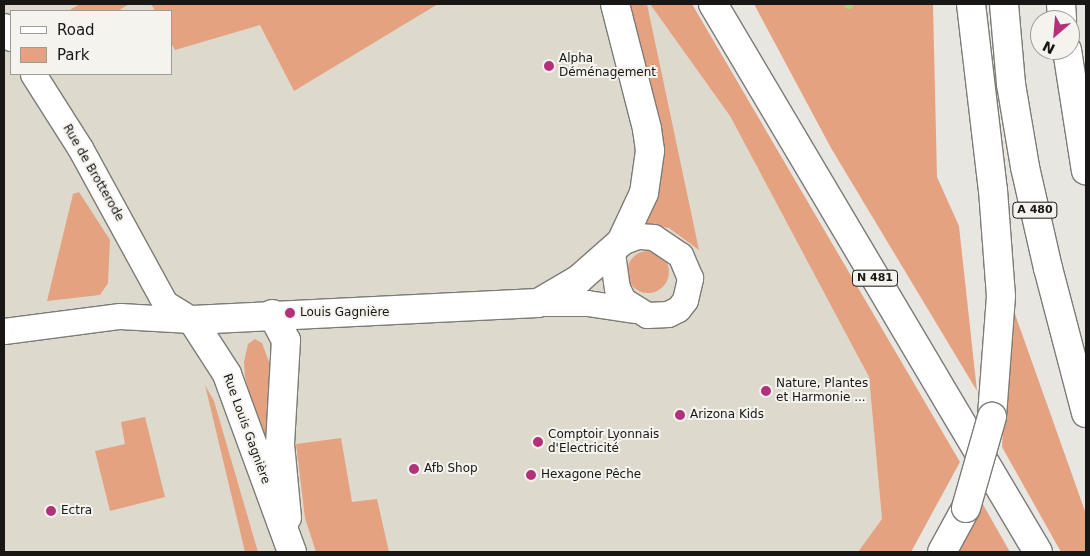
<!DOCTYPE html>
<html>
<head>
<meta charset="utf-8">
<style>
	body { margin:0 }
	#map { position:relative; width:1090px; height:556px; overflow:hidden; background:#e8e6e1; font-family:"DejaVu Sans",sans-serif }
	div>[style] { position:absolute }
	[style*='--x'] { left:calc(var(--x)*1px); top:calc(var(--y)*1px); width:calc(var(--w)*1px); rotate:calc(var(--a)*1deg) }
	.built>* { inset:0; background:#ded9cd }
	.green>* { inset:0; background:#e5a281 }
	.round { border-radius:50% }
	.stream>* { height:8px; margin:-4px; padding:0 4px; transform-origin:4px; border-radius:4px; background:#b6d279 }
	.roads { filter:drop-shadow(1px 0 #7c7b77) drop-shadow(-1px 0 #7c7b77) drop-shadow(0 1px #7c7b77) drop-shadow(0 -1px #7c7b77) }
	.street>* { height:25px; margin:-12.5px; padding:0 12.5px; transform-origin:12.5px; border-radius:12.5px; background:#fff }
	.secondary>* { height:28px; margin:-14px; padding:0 14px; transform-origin:14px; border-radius:14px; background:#fff }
	.highway>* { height:28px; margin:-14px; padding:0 14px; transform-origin:14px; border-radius:14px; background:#fff }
	.bridges { filter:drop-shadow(1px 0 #7c7b77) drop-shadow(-1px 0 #7c7b77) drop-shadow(0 1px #7c7b77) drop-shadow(0 -1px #7c7b77) }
	.highway-bridge>* { height:28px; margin:-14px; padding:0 14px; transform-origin:14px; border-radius:14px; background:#fff }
	.dots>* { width:14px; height:14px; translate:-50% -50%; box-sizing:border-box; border:2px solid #f5f3ee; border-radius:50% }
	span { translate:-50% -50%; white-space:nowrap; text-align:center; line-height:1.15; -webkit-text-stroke:4px #f5f3ee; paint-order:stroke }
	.shield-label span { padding:1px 4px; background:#f5f3ee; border:1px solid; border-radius:4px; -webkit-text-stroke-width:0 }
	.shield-label { font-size:11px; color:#181715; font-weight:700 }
	.poi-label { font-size:12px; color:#181715 }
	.left { translate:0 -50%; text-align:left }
	.street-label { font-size:12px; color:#181715 }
	.frame { position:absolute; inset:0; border:5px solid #181715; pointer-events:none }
	.legend { position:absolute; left:10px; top:10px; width:162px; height:65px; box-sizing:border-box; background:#f5f3ee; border:1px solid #9d9b97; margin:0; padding:6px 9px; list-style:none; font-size:15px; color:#181715 }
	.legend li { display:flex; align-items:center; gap:10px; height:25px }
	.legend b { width:25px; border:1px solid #9d9b97 }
	.north { position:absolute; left:1030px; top:10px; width:50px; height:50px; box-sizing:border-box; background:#f5f3ee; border:1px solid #9d9b97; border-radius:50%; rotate:207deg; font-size:14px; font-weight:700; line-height:20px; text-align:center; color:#181715 }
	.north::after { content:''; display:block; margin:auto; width:18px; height:22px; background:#b3317b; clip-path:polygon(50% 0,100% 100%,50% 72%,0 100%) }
</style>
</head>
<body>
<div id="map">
	<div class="built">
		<div style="clip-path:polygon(evenodd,4px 4px,650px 4px,730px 116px,869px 377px,882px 519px,858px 552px,4px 552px,4px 4px,11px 11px,171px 11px,171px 74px,11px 74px,11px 11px)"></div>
	</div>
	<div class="green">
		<div style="clip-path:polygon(80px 4px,129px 4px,118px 11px,68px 11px)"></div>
		<div style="clip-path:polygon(151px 4px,438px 4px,294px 91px,260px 25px,175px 50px,171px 43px,171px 11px,155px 11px)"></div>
		<div style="clip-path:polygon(627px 4px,647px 4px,699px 250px,669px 228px,643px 223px,662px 173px,664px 142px)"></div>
		<div style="clip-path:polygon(650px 4px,692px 4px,960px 462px,911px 552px,858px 552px,882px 519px,869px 377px,730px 116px)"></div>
		<div style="clip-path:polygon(754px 4px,933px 4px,937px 177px,959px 226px,977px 391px,831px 148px)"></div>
		<div style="clip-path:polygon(79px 192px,110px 240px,108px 283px,100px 295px,47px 301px,73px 194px)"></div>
		<div class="round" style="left:627px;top:251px;width:42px;height:42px"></div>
		<div style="clip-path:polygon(1010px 300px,1086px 514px,1086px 552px,1061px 552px,1002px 447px)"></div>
		<div style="clip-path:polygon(255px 339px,262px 343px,273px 373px,268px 458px,245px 377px,244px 362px,248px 344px)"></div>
		<div style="clip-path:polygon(205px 385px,214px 401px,258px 552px,245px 552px)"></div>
		<div style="clip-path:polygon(145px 417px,165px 497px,110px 511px,95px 451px,125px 444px,121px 422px)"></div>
		<div style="clip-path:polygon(341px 438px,352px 502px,377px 499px,389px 552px,316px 552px,305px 518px,296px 444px)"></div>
		<div style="clip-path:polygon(981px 501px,1010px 552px,953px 552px)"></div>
	</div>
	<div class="stream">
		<div style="--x:849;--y:4;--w:1;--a:90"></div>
	</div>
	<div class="roads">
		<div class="street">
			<div style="--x:4;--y:26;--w:14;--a:60"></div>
			<div style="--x:33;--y:74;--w:88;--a:57.6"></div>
			<div style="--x:80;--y:148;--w:177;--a:61.3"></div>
			<div style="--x:165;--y:303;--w:32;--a:32"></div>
			<div style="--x:612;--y:253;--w:35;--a:82"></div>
			<div style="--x:617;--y:288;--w:13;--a:63"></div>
			<div style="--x:623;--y:300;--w:28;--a:32"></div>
			<div style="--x:647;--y:315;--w:21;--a:-3"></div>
			<div style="--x:668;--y:314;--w:11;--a:-27"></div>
			<div style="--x:678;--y:309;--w:11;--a:-52"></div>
			<div style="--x:685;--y:300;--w:23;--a:-77"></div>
			<div style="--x:690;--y:278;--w:25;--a:-113"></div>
			<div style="--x:680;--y:255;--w:32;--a:-146"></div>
			<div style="--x:653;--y:237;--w:16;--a:-176"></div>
			<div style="--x:637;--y:236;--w:17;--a:159"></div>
			<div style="--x:538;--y:303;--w:49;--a:0"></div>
			<div style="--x:587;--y:303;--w:49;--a:8.3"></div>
			<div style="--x:4;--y:331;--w:117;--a:-7.4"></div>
			<div style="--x:120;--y:316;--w:70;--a:3.3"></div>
		</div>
		<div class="secondary">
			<div style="--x:272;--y:314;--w:30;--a:62"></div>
			<div style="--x:286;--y:340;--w:104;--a:93.3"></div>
			<div style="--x:280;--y:444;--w:74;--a:84.6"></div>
			<div style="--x:292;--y:552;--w:189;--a:-110.1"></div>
			<div style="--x:227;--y:374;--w:64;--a:-122.9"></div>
			<div style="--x:192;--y:320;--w:346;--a:-2.8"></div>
			<div style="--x:538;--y:303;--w:48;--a:-30.3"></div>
			<div style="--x:579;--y:279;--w:56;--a:-41.4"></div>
		</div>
		<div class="highway">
			<div style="--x:615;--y:4;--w:129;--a:75.6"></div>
			<div style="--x:647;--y:129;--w:22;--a:82"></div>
			<div style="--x:650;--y:151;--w:42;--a:98.1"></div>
			<div style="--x:644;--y:193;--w:54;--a:115.1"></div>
			<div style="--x:713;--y:4;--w:637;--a:59.33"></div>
			<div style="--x:971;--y:4;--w:187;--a:83.3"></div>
			<div style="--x:993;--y:190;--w:106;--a:85.7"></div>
			<div style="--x:1001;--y:296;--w:121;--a:94.3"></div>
			<div style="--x:1004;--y:4;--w:80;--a:85"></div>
			<div style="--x:1011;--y:84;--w:84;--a:80.4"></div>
			<div style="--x:1025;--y:167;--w:104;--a:77.2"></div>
			<div style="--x:1048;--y:268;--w:150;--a:75.3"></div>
			<div style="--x:1061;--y:4;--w:16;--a:86"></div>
			<div style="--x:1067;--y:50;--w:122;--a:81.1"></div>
			<div style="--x:942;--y:552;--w:50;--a:-61.4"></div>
		</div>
	</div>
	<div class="bridges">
		<div class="highway-bridge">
			<div style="--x:966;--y:508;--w:95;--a:-74.1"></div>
		</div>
	</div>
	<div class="dots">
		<div style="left:549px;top:66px;background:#b3317b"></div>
		<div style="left:290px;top:313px;background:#b3317b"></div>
		<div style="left:766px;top:391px;background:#b3317b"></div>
		<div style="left:680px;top:415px;background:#b3317b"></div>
		<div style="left:538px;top:442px;background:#b3317b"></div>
		<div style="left:414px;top:469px;background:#b3317b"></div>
		<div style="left:531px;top:475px;background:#b3317b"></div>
		<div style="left:51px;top:511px;background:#b3317b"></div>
	</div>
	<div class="shield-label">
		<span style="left:1035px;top:210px">A 480</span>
		<span style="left:875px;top:278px">N 481</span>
	</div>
	<div class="poi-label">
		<span class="left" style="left:559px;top:66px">Alpha<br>Déménagement</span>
		<span class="left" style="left:300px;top:313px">Louis Gagnière</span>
		<span class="left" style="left:776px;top:391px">Nature, Plantes<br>et Harmonie ...</span>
		<span class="left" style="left:690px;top:415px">Arizona Kids</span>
		<span class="left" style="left:548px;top:442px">Comptoir Lyonnais<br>d'Electricité</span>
		<span class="left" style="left:424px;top:469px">Afb Shop</span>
		<span class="left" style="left:541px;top:475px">Hexagone Pêche</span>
		<span class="left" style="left:61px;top:511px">Ectra</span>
	</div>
	<div class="street-label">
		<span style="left:93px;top:173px;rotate:60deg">Rue de Brotterode</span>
		<span style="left:246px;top:429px;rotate:70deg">Rue Louis Gagnière</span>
	</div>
	<div class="frame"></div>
	<ul class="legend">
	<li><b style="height:6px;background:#fff"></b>Road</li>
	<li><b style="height:14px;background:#e5a281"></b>Park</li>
	</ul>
	<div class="north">N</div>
</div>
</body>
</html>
